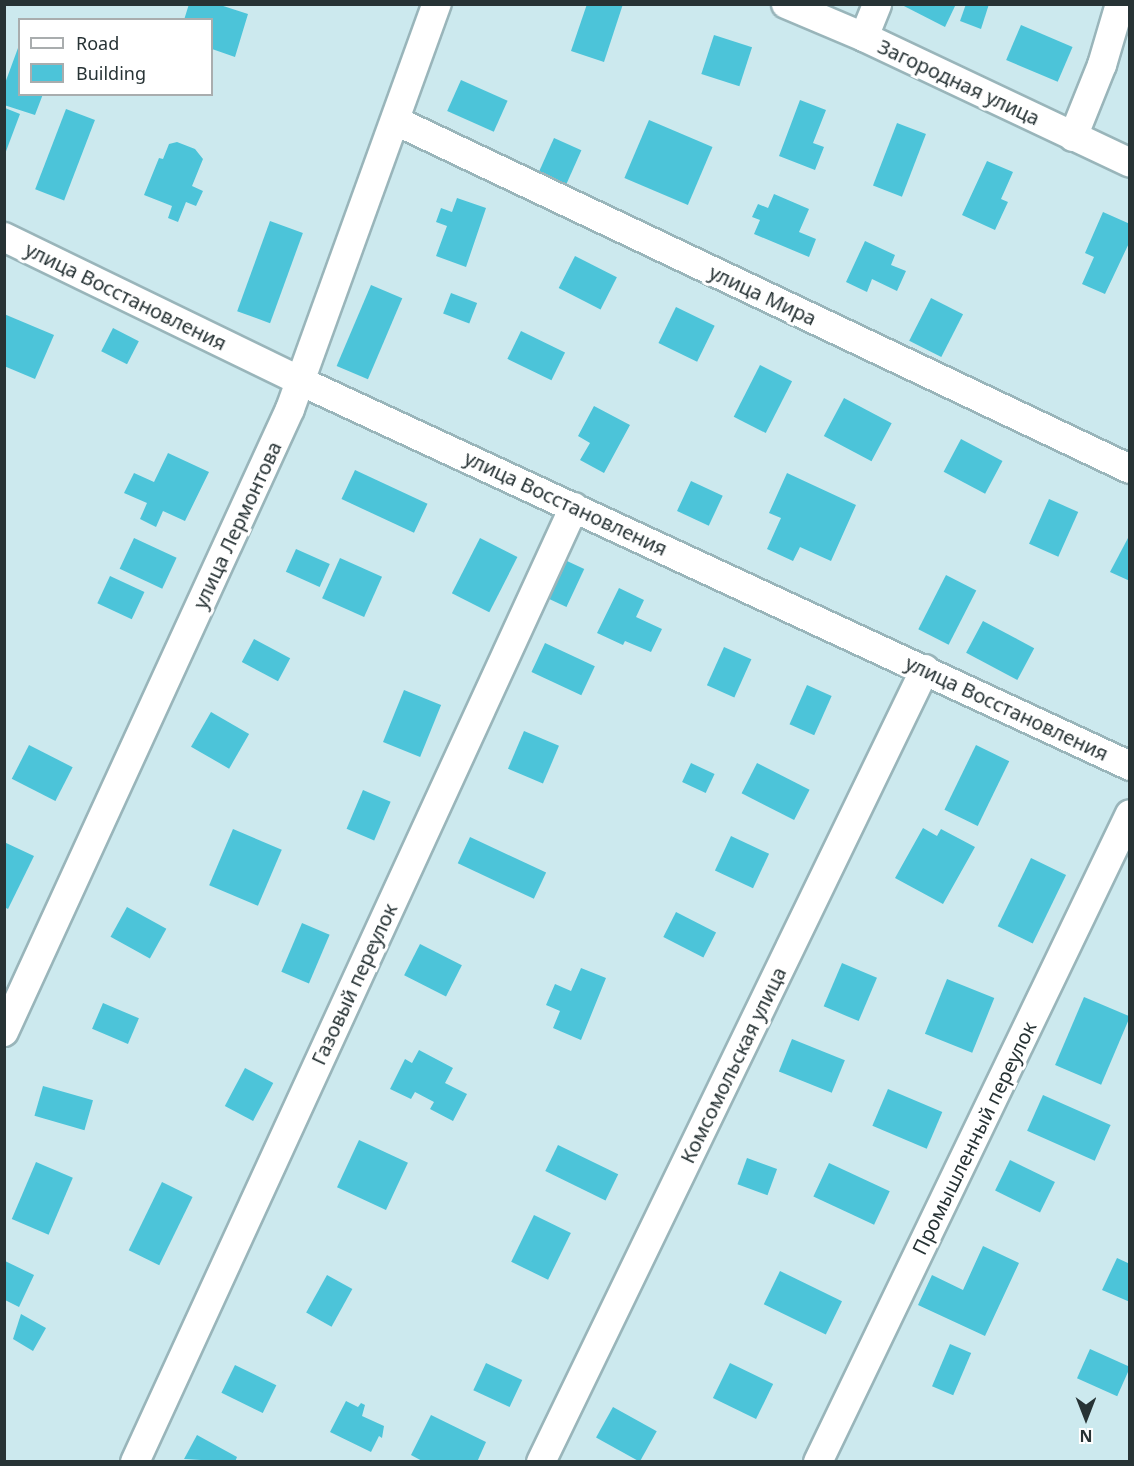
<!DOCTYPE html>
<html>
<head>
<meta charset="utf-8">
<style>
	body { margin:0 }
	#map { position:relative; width:1134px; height:1466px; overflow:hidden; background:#cce9ee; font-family:"Noto Sans",sans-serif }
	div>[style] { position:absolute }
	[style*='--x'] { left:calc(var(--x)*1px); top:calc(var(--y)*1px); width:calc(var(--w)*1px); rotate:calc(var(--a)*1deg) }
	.building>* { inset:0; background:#4cc4d9; transform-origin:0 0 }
	.roads { filter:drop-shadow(2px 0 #99b5ba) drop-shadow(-2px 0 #99b5ba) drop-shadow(0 2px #99b5ba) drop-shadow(0 -2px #99b5ba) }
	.street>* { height:28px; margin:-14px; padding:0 14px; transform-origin:14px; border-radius:14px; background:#fff }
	span { translate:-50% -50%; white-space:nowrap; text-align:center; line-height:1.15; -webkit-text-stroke:6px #fff; paint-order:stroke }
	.street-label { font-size:20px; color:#273335 }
	.frame { position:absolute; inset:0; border:6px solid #273335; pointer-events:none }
	.legend { position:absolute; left:18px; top:18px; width:195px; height:78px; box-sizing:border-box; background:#fff; border:2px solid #a9adae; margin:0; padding:8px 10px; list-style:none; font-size:18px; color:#273335 }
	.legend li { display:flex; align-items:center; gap:12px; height:30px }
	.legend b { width:30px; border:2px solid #a9adae }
	.north { position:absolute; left:1056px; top:1388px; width:60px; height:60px; -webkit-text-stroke:4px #fff; paint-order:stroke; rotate:180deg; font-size:16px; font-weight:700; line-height:24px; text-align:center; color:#273335 }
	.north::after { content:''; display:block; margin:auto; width:21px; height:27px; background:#273335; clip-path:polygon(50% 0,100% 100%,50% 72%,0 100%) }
</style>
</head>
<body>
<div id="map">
	<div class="building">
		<div style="clip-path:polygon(189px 4px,217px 4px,248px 14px,235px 57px,212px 49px,212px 20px,184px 20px)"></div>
		<div style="clip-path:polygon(587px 4px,623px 4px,604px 62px,571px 51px)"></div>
		<div style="clip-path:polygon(900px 4px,956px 4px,945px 27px)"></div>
		<div style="clip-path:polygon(966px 4px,989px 4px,981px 29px,960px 21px)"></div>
		<div style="left:1021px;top:25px;width:56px;height:38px;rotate:23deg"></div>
		<div style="left:714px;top:35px;width:40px;height:41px;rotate:18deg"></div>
		<div style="clip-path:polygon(18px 48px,20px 94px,43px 94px,35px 115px,4px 105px,4px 86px)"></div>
		<div style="left:461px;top:80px;width:51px;height:34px;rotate:24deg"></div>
		<div style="clip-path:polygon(800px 100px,826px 110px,813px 143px,824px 147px,815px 170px,779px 156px)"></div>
		<div style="clip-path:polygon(5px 108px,20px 114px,5px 154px)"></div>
		<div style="left:66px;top:109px;width:31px;height:86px;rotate:21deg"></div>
		<div style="left:649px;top:120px;width:69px;height:63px;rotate:23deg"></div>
		<div style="left:897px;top:123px;width:31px;height:67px;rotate:21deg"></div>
		<div style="left:554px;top:138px;width:30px;height:44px;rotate:24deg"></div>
		<div style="clip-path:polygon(177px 142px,195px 149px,203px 159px,192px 186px,203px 191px,196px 206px,186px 202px,178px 222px,168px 218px,172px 206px,144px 195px,159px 158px,163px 159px,169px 144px)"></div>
		<div style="clip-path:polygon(987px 161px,1013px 172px,1001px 199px,1008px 202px,995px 230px,962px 215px)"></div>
		<div style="clip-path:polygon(774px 194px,809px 209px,799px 232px,816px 239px,809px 257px,754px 234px,760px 220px,752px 217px,758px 204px,768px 208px)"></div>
		<div style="clip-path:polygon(457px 198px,486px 208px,466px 267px,436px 256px,447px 226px,436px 222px,441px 208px,452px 212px)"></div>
		<div style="clip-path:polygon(1103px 212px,1130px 224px,1130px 241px,1105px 294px,1082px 284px,1094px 257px,1085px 253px)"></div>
		<div style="left:270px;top:221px;width:35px;height:96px;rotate:20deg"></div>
		<div style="clip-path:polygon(865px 241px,895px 255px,891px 265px,906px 271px,897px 291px,872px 279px,867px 292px,846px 282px)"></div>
		<div style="left:575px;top:256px;width:47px;height:36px;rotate:27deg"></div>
		<div style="left:371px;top:285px;width:34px;height:88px;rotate:23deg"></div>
		<div style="left:451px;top:293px;width:28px;height:22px;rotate:21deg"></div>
		<div style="left:931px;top:298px;width:36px;height:48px;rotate:27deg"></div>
		<div style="left:676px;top:307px;width:43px;height:40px;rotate:26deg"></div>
		<div style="clip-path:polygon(4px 314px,54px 335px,35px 379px,4px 366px)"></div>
		<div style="left:113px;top:328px;width:29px;height:26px;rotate:27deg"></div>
		<div style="left:521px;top:331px;width:49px;height:31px;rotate:26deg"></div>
		<div style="left:760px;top:365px;width:36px;height:58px;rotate:27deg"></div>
		<div style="left:844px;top:398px;width:54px;height:43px;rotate:28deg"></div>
		<div style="clip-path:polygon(594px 406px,630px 425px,604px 473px,580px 460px,590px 443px,578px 436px)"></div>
		<div style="left:961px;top:439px;width:47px;height:37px;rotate:28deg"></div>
		<div style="clip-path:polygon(168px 453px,209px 472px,185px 521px,163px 511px,156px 527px,140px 519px,147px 503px,124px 493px,134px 473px,154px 482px)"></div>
		<div style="left:355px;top:470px;width:80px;height:32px;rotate:25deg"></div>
		<div style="clip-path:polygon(787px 473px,856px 505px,831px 561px,800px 547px,793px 561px,767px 549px,781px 518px,769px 513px)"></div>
		<div style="left:691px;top:481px;width:35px;height:33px;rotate:25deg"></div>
		<div style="left:1049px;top:499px;width:32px;height:49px;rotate:24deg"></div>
		<div style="left:134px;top:538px;width:47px;height:34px;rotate:25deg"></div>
		<div style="left:480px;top:538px;width:42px;height:62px;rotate:27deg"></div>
		<div style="clip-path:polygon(1128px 538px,1130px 539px,1130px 581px,1110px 572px)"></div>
		<div style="left:296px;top:549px;width:37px;height:25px;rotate:24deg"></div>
		<div style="left:340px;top:558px;width:46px;height:44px;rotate:24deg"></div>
		<div style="left:567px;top:561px;width:19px;height:42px;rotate:25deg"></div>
		<div style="left:946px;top:575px;width:34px;height:61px;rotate:27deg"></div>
		<div style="left:110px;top:576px;width:38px;height:30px;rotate:25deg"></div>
		<div style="clip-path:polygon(619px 588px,644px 600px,636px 617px,662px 629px,651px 652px,625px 641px,623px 645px,597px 633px)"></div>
		<div style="left:983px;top:621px;width:58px;height:36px;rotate:28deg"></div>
		<div style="left:254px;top:639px;width:41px;height:26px;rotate:28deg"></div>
		<div style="left:545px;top:643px;width:55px;height:32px;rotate:25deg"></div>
		<div style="left:724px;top:647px;width:30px;height:42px;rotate:24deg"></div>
		<div style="left:807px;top:685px;width:27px;height:43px;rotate:24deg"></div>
		<div style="left:404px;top:690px;width:40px;height:56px;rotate:22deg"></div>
		<div style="left:211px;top:712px;width:44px;height:40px;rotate:30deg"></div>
		<div style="left:524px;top:731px;width:38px;height:41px;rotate:23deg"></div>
		<div style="left:29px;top:745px;width:49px;height:38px;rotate:27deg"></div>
		<div style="left:976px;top:745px;width:37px;height:72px;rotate:26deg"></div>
		<div style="left:691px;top:763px;width:26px;height:21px;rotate:25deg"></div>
		<div style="left:757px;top:763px;width:59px;height:34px;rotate:27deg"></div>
		<div style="left:363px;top:790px;width:30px;height:42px;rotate:23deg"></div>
		<div style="clip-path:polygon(923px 828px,937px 836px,941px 829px,975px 847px,943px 904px,895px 878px)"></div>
		<div style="left:233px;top:829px;width:53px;height:61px;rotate:23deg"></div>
		<div style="left:731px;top:836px;width:42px;height:38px;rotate:25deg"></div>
		<div style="left:470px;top:837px;width:84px;height:29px;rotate:25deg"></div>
		<div style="clip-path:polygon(4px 842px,34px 856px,8px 909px,4px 907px)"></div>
		<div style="left:1031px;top:858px;width:39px;height:76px;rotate:26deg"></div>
		<div style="left:127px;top:907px;width:45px;height:34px;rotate:29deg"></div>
		<div style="left:676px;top:912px;width:45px;height:28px;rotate:27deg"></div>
		<div style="left:302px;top:923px;width:30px;height:53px;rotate:23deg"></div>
		<div style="left:420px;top:944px;width:47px;height:35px;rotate:27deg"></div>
		<div style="left:842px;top:963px;width:38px;height:47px;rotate:23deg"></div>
		<div style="clip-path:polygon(581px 968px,606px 978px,581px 1040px,553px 1028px,560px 1011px,546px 1005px,555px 984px,571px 991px)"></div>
		<div style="left:947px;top:979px;width:51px;height:59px;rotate:22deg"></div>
		<div style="left:1084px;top:997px;width:50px;height:74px;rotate:23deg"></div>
		<div style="left:103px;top:1003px;width:39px;height:28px;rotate:23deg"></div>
		<div style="left:792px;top:1039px;width:57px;height:35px;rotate:22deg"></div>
		<div style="clip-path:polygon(419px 1050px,453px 1068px,445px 1083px,467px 1094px,453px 1121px,430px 1109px,434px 1102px,415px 1092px,411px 1099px,390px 1089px,405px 1059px,412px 1063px)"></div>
		<div style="left:245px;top:1068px;width:32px;height:43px;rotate:28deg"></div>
		<div style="left:43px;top:1086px;width:52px;height:31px;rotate:16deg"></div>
		<div style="left:888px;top:1089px;width:59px;height:40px;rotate:23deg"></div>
		<div style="left:1043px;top:1095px;width:74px;height:39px;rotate:24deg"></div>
		<div style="left:359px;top:1140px;width:54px;height:52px;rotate:25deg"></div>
		<div style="left:558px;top:1145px;width:67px;height:29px;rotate:26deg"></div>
		<div style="left:747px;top:1158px;width:32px;height:28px;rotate:20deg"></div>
		<div style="left:1010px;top:1160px;width:50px;height:34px;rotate:26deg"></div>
		<div style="left:36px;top:1162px;width:40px;height:62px;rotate:23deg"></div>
		<div style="left:829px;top:1163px;width:67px;height:37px;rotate:25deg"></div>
		<div style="left:162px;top:1182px;width:34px;height:76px;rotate:26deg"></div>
		<div style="left:534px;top:1215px;width:41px;height:52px;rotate:26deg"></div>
		<div style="clip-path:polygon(983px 1246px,1019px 1263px,985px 1336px,918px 1305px,932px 1275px,963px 1290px)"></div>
		<div style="clip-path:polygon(1117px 1258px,1130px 1264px,1130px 1302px,1102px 1290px)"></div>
		<div style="clip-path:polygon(5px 1261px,34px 1275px,19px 1307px,5px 1300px)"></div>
		<div style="left:780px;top:1271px;width:69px;height:37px;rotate:26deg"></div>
		<div style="left:327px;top:1275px;width:29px;height:43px;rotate:29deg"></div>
		<div style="clip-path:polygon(21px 1314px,46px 1328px,33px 1351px,13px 1339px)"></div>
		<div style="left:950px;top:1344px;width:23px;height:46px;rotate:23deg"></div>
		<div style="left:1090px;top:1349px;width:44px;height:32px;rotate:24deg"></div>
		<div style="left:486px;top:1363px;width:40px;height:30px;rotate:25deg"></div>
		<div style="left:730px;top:1363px;width:48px;height:39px;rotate:26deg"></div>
		<div style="left:235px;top:1365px;width:46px;height:31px;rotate:26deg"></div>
		<div style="clip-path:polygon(346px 1401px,358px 1407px,361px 1403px,365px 1405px,362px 1416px,384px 1426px,382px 1438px,379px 1436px,371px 1452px,330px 1432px)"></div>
		<div style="left:613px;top:1407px;width:50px;height:35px;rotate:29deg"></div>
		<div style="clip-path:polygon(431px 1415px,486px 1442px,477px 1462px,424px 1462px,411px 1455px)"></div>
		<div style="clip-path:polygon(197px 1435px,237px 1457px,235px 1462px,184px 1459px)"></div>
	</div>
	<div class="roads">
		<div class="street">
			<div style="--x:786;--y:4;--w:85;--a:22.9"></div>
			<div style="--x:864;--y:37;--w:294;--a:25.3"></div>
			<div style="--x:864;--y:37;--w:35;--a:-68"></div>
			<div style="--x:396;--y:121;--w:812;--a:25.37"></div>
			<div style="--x:1073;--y:137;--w:78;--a:-68.1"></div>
			<div style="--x:1102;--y:65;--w:64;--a:-73.6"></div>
			<div style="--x:4;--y:237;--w:329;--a:25.9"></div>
			<div style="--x:300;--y:381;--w:915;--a:24.88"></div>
			<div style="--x:4;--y:1032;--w:686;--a:-65.34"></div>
			<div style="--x:290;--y:409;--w:431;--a:-70.1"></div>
			<div style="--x:135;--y:1462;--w:1051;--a:-65.31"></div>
			<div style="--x:541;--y:1462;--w:881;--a:-64.16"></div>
			<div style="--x:818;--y:1462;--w:719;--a:-64.29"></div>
		</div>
	</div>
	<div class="street-label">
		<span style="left:959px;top:82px;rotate:25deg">Загородная улица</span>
		<span style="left:763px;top:295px;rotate:25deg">улица Мира</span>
		<span style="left:126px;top:296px;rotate:26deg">улица Восстановления</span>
		<span style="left:566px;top:503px;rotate:25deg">улица Восстановления</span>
		<span style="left:237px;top:525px;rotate:-65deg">улица Лермонтова</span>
		<span style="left:1007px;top:708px;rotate:25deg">улица Восстановления</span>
		<span style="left:354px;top:984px;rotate:-65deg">Газовый переулок</span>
		<span style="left:733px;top:1065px;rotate:-64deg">Комсомольская улица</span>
		<span style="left:974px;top:1138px;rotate:-64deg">Промышленный переулок</span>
	</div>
	<div class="frame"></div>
	<ul class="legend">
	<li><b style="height:8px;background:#fff"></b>Road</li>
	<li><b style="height:16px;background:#4cc4d9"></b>Building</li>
	</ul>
	<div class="north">N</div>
</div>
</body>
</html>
